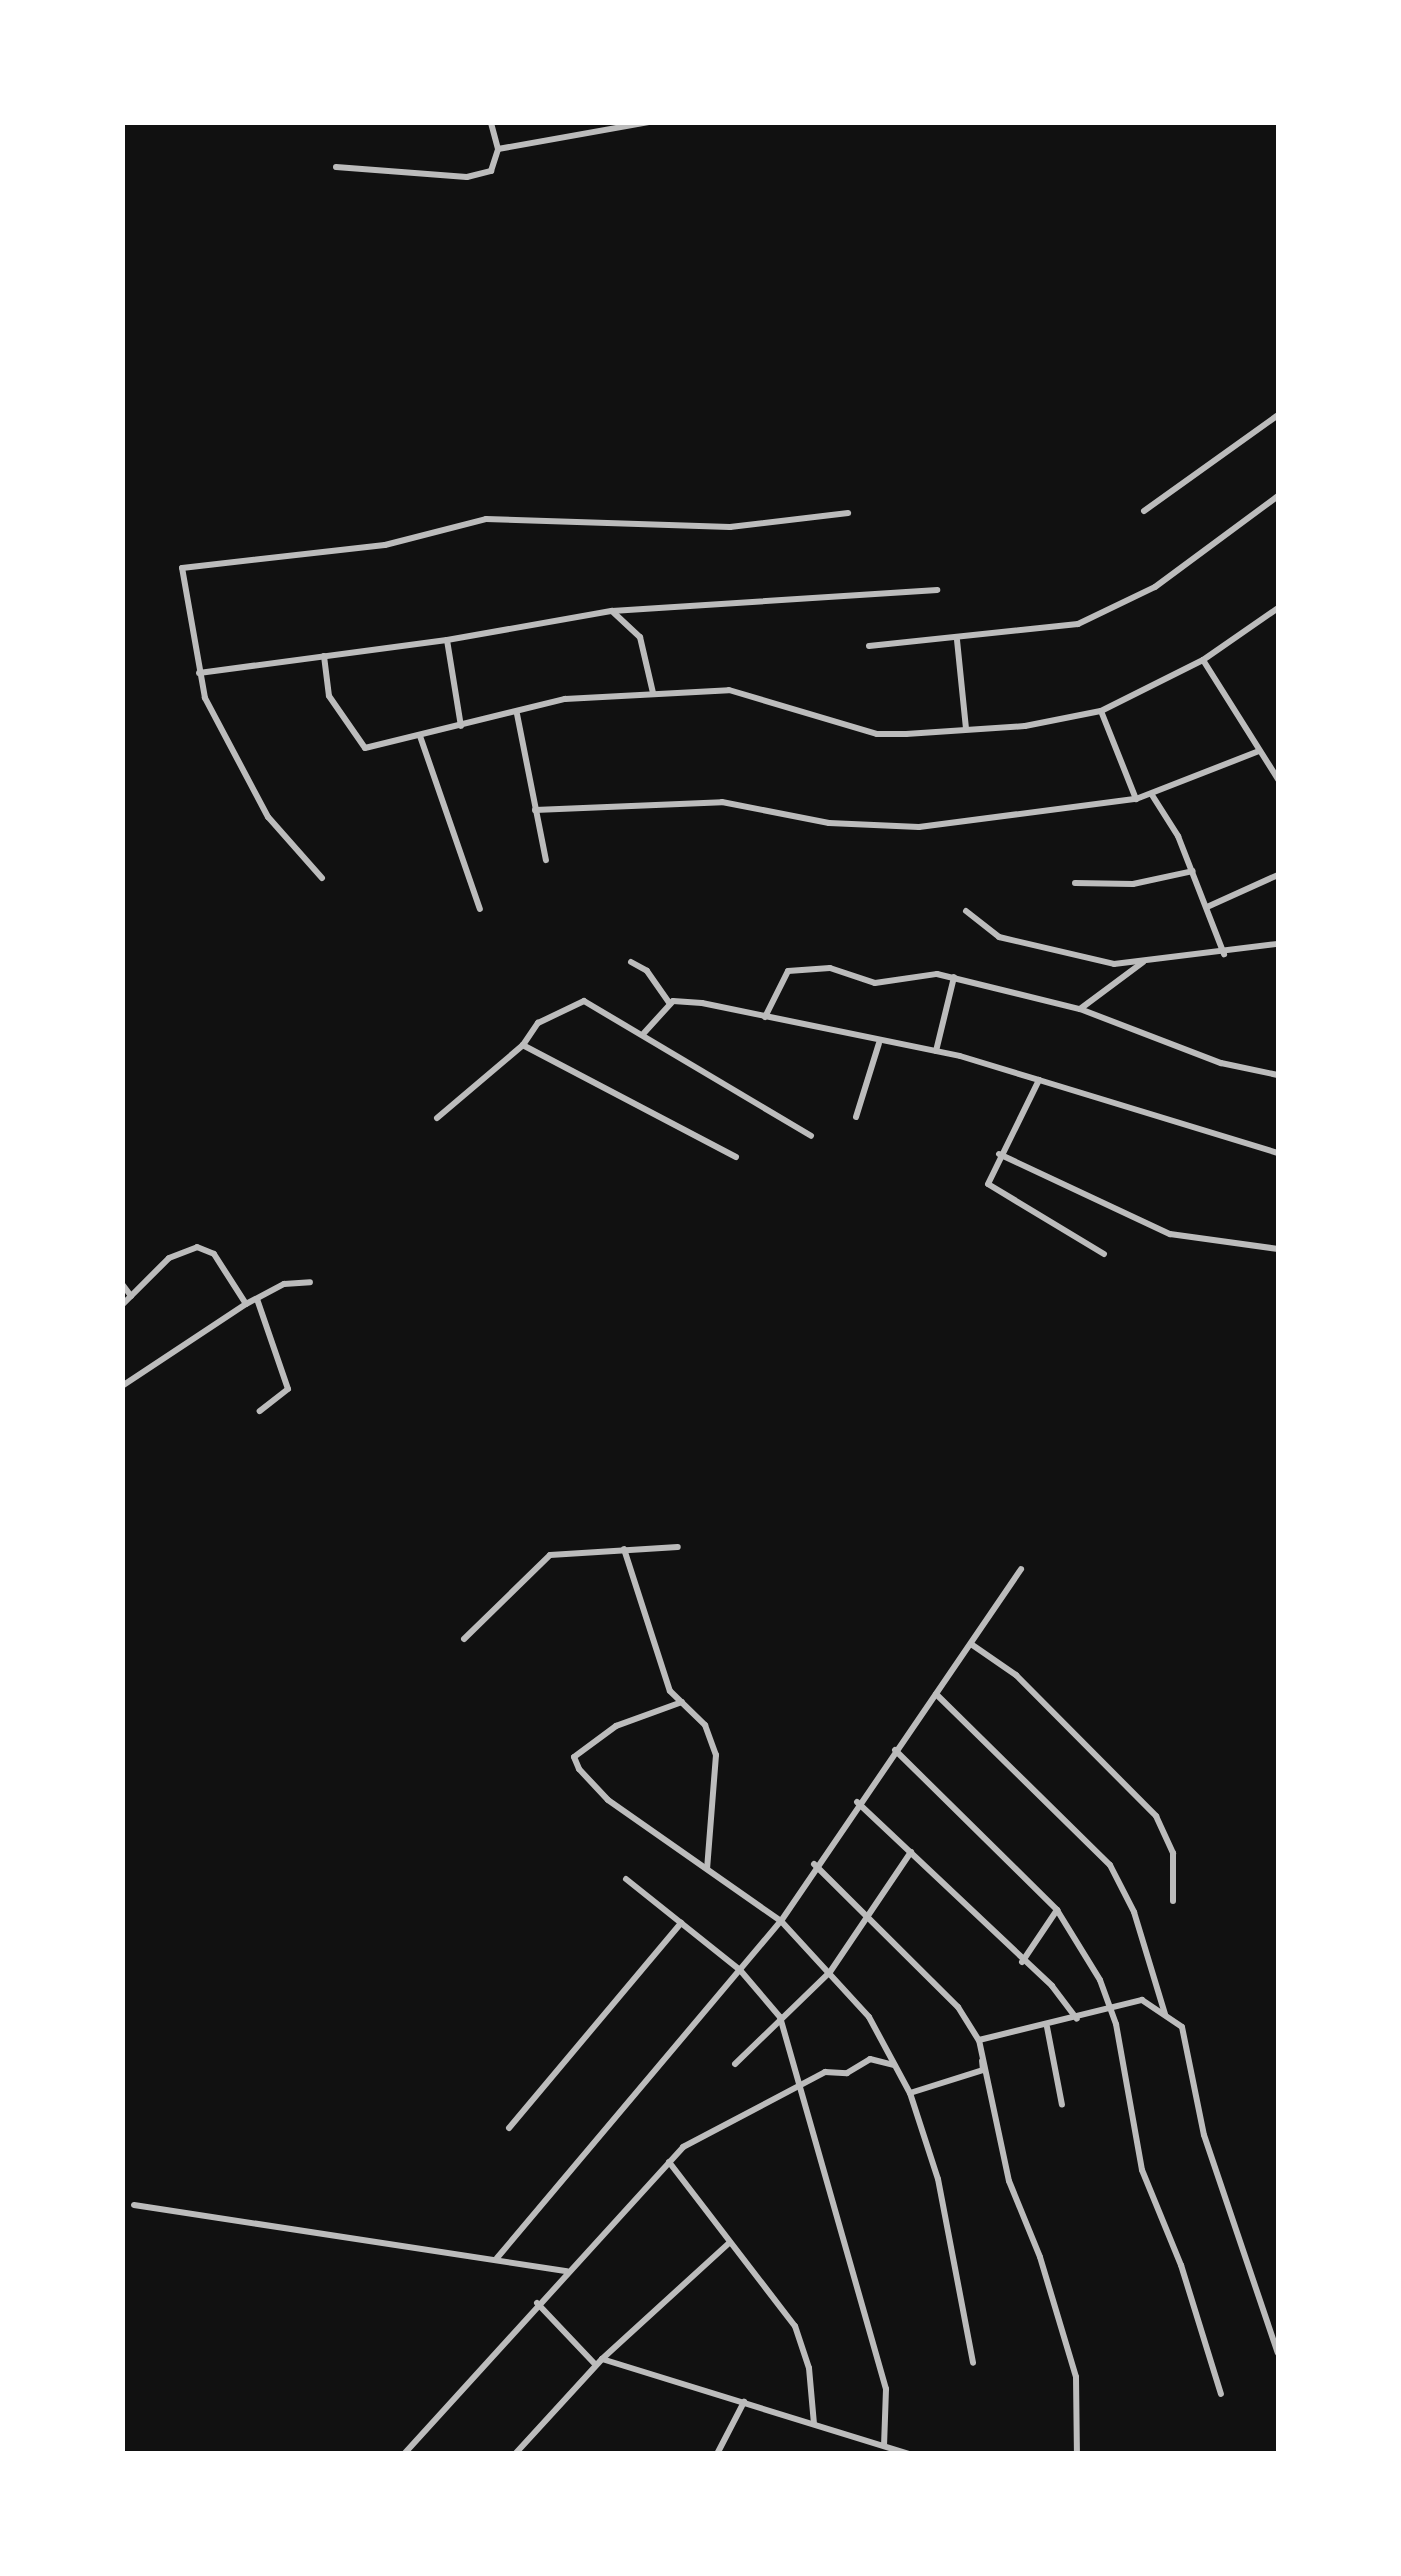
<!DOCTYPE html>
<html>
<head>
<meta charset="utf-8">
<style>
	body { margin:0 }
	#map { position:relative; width:1401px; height:2576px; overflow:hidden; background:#111; font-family:"Open Sans",sans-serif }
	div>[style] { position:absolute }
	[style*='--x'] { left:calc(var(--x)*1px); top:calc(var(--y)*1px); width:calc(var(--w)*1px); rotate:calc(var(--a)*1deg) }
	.minor>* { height:6px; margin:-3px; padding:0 3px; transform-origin:3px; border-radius:3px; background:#bcbcbc }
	span { translate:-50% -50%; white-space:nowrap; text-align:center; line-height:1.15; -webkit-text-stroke:9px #fff; paint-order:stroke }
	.frame { position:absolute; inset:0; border:125px solid #fff; pointer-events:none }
</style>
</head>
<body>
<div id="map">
	<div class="minor">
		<div style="--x:498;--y:149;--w:153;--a:-10.1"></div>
		<div style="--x:336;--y:167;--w:131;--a:4.4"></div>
		<div style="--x:467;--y:177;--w:25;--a:-14"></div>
		<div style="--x:491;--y:171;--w:23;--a:-72"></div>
		<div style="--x:498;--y:149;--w:28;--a:-105"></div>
		<div style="--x:1144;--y:511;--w:165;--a:-35.6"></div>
		<div style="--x:613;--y:612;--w:37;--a:43"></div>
		<div style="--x:640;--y:637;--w:57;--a:76.9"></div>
		<div style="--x:447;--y:640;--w:168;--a:-10"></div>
		<div style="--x:612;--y:611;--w:326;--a:-3.7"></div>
		<div style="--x:957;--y:640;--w:88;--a:84.2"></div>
		<div style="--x:869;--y:646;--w:210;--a:-6"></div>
		<div style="--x:1078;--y:624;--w:85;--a:-25.7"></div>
		<div style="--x:1155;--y:587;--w:153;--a:-36.5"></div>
		<div style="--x:324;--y:656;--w:40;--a:82.9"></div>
		<div style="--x:329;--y:696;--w:63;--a:55.3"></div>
		<div style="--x:365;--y:748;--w:206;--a:-13.8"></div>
		<div style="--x:565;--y:699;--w:164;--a:-3.1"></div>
		<div style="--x:729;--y:690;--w:154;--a:16.6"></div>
		<div style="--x:877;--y:734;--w:29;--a:0"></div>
		<div style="--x:906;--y:734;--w:119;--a:-3.8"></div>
		<div style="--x:1025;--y:726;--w:77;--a:-11.2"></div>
		<div style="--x:1101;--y:711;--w:114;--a:-26.6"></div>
		<div style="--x:1203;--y:660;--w:91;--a:-34.7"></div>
		<div style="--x:1203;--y:660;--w:141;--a:57.8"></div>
		<div style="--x:199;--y:673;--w:250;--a:-7.6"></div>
		<div style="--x:447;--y:640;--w:87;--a:80.8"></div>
		<div style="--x:1101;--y:711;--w:95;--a:68.3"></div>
		<div style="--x:517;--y:714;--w:149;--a:78.8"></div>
		<div style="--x:420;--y:736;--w:183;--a:70.9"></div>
		<div style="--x:1152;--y:795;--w:49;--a:57.6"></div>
		<div style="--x:1178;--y:836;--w:127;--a:68.7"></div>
		<div style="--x:535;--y:810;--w:187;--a:-2.4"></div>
		<div style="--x:722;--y:802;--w:109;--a:11.1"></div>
		<div style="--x:829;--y:823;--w:90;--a:2.5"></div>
		<div style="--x:919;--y:827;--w:219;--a:-7.4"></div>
		<div style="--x:1136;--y:799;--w:132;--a:-21.3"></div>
		<div style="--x:322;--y:878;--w:81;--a:-131.5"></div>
		<div style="--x:268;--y:817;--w:135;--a:-117.9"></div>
		<div style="--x:205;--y:698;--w:132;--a:-100"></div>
		<div style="--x:182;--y:568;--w:204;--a:-6.5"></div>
		<div style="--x:385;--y:545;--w:104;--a:-14.4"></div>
		<div style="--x:486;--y:519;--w:244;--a:1.9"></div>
		<div style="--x:730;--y:527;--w:119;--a:-6.8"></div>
		<div style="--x:1075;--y:883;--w:58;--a:1"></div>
		<div style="--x:1133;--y:884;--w:61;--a:-12.2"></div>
		<div style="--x:1207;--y:907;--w:78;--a:-24.3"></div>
		<div style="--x:966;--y:911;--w:42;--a:38.2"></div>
		<div style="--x:999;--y:937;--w:118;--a:13.2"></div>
		<div style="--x:1114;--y:964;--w:165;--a:-7"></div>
		<div style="--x:631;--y:962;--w:18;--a:29"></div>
		<div style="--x:647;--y:971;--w:40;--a:55.1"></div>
		<div style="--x:1080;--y:1009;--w:79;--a:-36.7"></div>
		<div style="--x:765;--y:1017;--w:51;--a:-63.4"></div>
		<div style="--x:788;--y:971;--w:42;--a:-4.1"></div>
		<div style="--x:830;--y:968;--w:47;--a:18.4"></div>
		<div style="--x:875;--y:983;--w:63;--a:-8.3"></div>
		<div style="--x:937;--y:974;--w:147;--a:13.8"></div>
		<div style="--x:1080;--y:1009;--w:151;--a:21"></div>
		<div style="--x:1221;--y:1063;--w:58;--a:11.9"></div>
		<div style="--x:644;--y:1033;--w:43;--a:-47.8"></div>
		<div style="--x:673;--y:1001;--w:29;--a:4"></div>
		<div style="--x:702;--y:1003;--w:263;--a:11.6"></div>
		<div style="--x:960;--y:1056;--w:83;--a:16.9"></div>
		<div style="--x:936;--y:1051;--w:76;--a:-76.3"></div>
		<div style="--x:856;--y:1117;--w:77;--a:-72.7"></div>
		<div style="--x:437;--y:1118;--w:113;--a:-40.3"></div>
		<div style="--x:999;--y:1154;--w:189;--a:25.1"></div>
		<div style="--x:1170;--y:1234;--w:109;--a:7.9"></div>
		<div style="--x:736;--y:1157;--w:241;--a:-152.3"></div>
		<div style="--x:523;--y:1045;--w:27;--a:-56"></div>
		<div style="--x:538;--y:1023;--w:51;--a:-25.6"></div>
		<div style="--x:584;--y:1001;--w:264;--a:30.7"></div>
		<div style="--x:1104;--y:1254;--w:135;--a:-148.9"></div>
		<div style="--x:988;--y:1184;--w:116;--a:-63.9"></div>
		<div style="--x:1039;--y:1080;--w:250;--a:17"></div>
		<div style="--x:122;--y:1284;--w:15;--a:53"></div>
		<div style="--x:257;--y:1299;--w:95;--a:71"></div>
		<div style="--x:288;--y:1389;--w:36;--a:142"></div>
		<div style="--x:122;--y:1305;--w:66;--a:-45"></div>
		<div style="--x:169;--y:1258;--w:30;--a:-21"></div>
		<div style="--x:197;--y:1247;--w:18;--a:22"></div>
		<div style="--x:214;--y:1254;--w:59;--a:57.4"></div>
		<div style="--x:122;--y:1386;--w:149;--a:-33.5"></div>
		<div style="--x:246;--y:1304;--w:43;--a:-27.8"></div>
		<div style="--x:284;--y:1284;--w:26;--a:-4"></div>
		<div style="--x:624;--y:1549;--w:149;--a:72.1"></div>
		<div style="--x:670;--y:1691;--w:49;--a:44.2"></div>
		<div style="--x:705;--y:1725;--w:32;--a:70"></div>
		<div style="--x:716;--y:1755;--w:114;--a:94.5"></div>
		<div style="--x:464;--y:1639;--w:120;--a:-44.3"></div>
		<div style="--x:550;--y:1555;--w:128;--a:-3.6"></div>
		<div style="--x:971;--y:1644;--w:55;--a:34.6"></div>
		<div style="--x:1016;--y:1675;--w:199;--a:45.2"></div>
		<div style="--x:1156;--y:1816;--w:41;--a:65.3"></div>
		<div style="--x:1173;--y:1853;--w:48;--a:90"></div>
		<div style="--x:936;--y:1694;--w:244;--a:44.5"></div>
		<div style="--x:1110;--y:1865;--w:53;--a:62.9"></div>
		<div style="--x:1134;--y:1912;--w:107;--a:73.1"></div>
		<div style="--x:682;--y:1702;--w:70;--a:160"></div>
		<div style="--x:616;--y:1726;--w:52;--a:143.6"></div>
		<div style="--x:574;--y:1757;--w:13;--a:67"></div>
		<div style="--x:579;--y:1769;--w:42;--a:46.9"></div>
		<div style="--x:608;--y:1800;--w:211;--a:35"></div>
		<div style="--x:781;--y:1921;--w:130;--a:47.5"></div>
		<div style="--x:869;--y:2017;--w:86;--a:61.7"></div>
		<div style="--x:910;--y:2093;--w:90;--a:72"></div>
		<div style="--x:938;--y:2179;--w:187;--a:79.2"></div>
		<div style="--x:895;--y:1750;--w:228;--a:44.6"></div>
		<div style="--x:1057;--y:1910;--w:82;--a:58.4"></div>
		<div style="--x:1100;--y:1980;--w:47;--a:70"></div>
		<div style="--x:1116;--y:2024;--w:148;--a:79.9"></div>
		<div style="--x:1142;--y:2170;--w:103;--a:67.7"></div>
		<div style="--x:1181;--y:2265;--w:135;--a:72.8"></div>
		<div style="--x:857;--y:1802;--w:268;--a:43.3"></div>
		<div style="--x:1052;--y:1986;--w:41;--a:52.9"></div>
		<div style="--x:814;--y:1864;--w:203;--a:44.8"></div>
		<div style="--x:958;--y:2007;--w:39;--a:58"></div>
		<div style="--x:979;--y:2040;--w:144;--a:78"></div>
		<div style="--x:1009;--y:2181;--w:82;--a:67.8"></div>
		<div style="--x:1040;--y:2257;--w:125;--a:73.3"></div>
		<div style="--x:1076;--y:2377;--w:77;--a:89.3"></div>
		<div style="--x:626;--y:1879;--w:146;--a:38.6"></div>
		<div style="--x:740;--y:1970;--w:62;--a:49.6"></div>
		<div style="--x:780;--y:2017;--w:387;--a:74.1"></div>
		<div style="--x:886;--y:2389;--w:56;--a:92"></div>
		<div style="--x:1022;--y:1962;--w:63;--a:-56.1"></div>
		<div style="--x:1047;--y:2027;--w:79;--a:79.1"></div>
		<div style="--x:979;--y:2040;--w:168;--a:-13.8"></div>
		<div style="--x:1142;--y:2000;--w:48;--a:34"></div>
		<div style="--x:1182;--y:2027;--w:110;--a:78.5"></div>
		<div style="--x:1204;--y:2135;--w:230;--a:71.3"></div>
		<div style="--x:735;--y:2064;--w:132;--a:-44.1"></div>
		<div style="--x:830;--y:1972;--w:145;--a:-56"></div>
		<div style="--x:910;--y:2093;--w:77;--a:-17.5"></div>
		<div style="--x:983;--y:2070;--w:9;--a:-96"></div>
		<div style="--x:509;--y:2128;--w:268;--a:-50"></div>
		<div style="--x:669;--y:2162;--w:207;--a:52.5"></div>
		<div style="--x:795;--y:2326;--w:44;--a:71.6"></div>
		<div style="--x:809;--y:2368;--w:56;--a:84.9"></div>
		<div style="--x:134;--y:2205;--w:438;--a:8.7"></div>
		<div style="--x:497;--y:2258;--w:441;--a:-49.9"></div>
		<div style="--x:781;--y:1921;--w:426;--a:-55.7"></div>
		<div style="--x:537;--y:2303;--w:83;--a:46.5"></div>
		<div style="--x:602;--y:2359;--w:173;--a:-42.4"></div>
		<div style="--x:404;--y:2454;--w:415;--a:-47.7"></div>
		<div style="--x:683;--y:2147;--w:161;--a:-27.8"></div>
		<div style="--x:825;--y:2072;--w:22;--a:3"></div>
		<div style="--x:847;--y:2073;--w:27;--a:-31"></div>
		<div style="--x:870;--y:2059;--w:25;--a:14"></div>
		<div style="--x:515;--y:2454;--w:129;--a:-47.5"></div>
		<div style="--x:602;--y:2359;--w:321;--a:17.2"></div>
		<div style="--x:717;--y:2454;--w:59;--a:-62.6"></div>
	</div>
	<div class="frame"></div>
</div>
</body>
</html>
